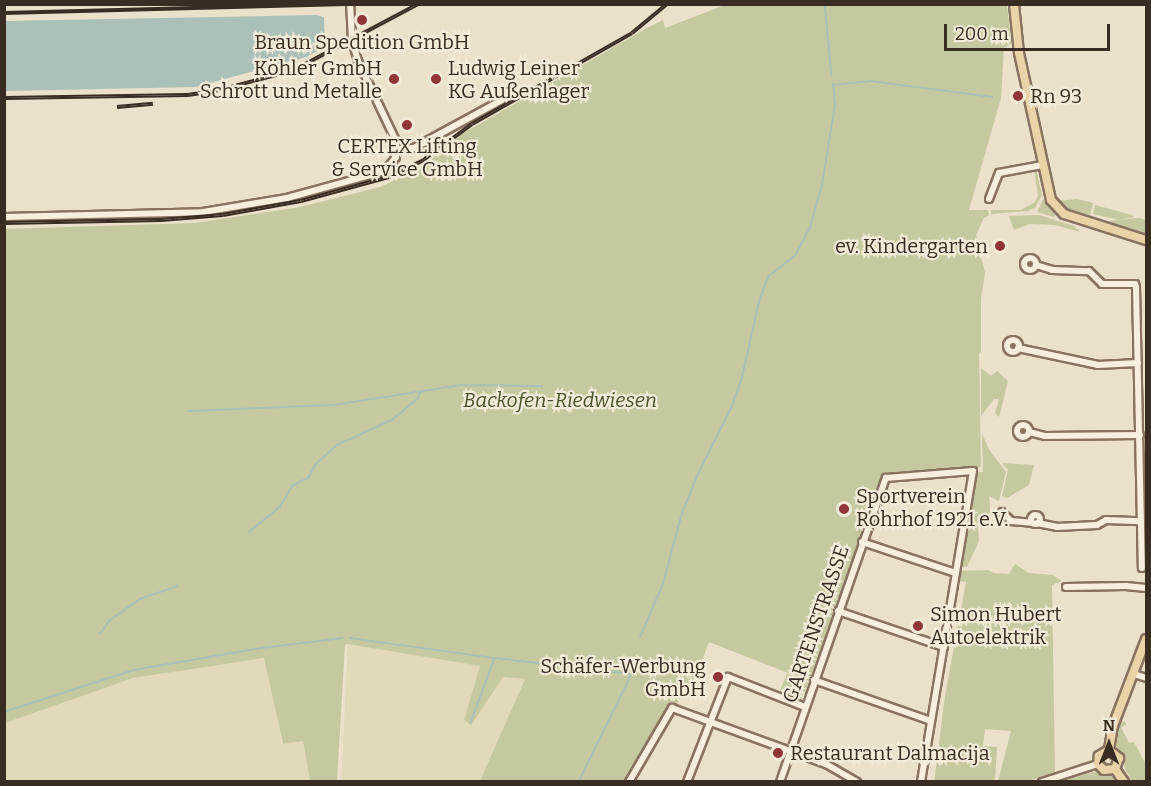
<!DOCTYPE html>
<html>
<head>
<meta charset="utf-8">
<style>
	body { margin:0 }
	#map { position:relative; width:1151px; height:786px; overflow:hidden; background:#ebe0ca; font-family:Bitter,serif }
	div>[style] { position:absolute }
	[style*='--x'] { left:calc(var(--x)*1px); top:calc(var(--y)*1px); width:calc(var(--w)*1px); rotate:calc(var(--a)*1deg) }
	.farmland>* { inset:0; background:#e1d9b8 }
	.green>* { inset:0; background:#c6c99f; transform-origin:0 0 }
	.water>* { inset:0; background:#aac0b9 }
	.stream>* { height:1.5px; margin:-0.75px; padding:0 0.75px; transform-origin:0.75px; border-radius:0.75px; background:#aac0b9 }
	.roads { filter:drop-shadow(2px 0 #877360) drop-shadow(-2px 0 #877360) drop-shadow(0 2px #877360) drop-shadow(0 -2px #877360) }
	.minor>* { height:6px; margin:-3px; padding:0 3px; transform-origin:3px; border-radius:3px; background:#f7eedd }
	.minor>.ring { margin:-3px; padding:0; box-sizing:content-box; background:none; border:6px solid #f7eedd; border-radius:50% }
	.major>* { height:8px; margin:-4px; padding:0 4px; transform-origin:4px; border-radius:4px; background:#ead3a7 }
	.rail>* { height:4px; margin-top:-2px; transform-origin:0; background:repeating-linear-gradient(90deg,#f3ebd9 0 4.5px,#392c22 0 9px); box-sizing:border-box; border-block:2px solid #392c22 }
	.dots>* { width:16px; height:16px; translate:-50% -50%; box-sizing:border-box; border:3px solid #f3ebd9; border-radius:50% }
	span { translate:-50% -50%; white-space:nowrap; text-align:center; line-height:1.15; -webkit-text-stroke:4.5px #f3ebd9; paint-order:stroke }
	.poi-label { font-size:20px; color:#392c22 }
	.right { translate:-100% -50%; text-align:right }
	.left { translate:0 -50%; text-align:left }
	.park-label { font-size:20px; color:#4b532a; font-style:italic }
	.street-label { font-size:20px; color:#392c22 }
	.frame { position:absolute; inset:0; border:6px solid #392c22; pointer-events:none }
	.north { position:absolute; left:1079px; top:714px; width:60px; height:60px; -webkit-text-stroke:4px #f3ebd9; paint-order:stroke; rotate:0deg; font-size:16px; font-weight:700; line-height:24px; text-align:center; color:#392c22 }
	.north::after { content:''; display:block; margin:auto; width:21px; height:27px; background:#392c22; clip-path:polygon(50% 0,100% 100%,50% 72%,0 100%) }
	.scale { position:absolute; left:944px; top:24px; width:166px; height:27px; box-sizing:border-box; border:3px solid #392c22; border-top:0; padding-left:8px; font-size:18px; line-height:21px; white-space:nowrap; color:#392c22; -webkit-text-stroke:4px #f3ebd9; paint-order:stroke }
</style>
</head>
<body>
<div id="map">
	<div class="farmland">
		<div style="clip-path:polygon(348px 642px,480px 666px,464px 720px,503px 677px,525px 679px,480px 781px,341px 782px)"></div>
		<div style="clip-path:polygon(265px 658px,282px 744px,303px 741px,310px 781px,5px 782px,5px 719px,136px 675px)"></div>
	</div>
	<div class="green">
		<div style="clip-path:polygon(725px 5px,1007px 5px,1011px 44px,1004px 48px,1001px 98px,969px 210px,988px 210px,989px 215px,984px 218px,976px 235px,985px 273px,981px 299px,981px 352px,979px 353px,981px 467px,882px 478px,809px 681px,709px 642px,692px 687px,685px 686px,676px 707px,627px 781px,480px 781px,525px 679px,503px 677px,471px 725px,464px 720px,480px 666px,348px 644px,345px 645px,337px 781px,310px 781px,303px 741px,283px 744px,264px 658px,133px 678px,5px 723px,4px 229px,195px 223px,300px 207px,380px 187px,422px 167px,462px 134px,647px 28px,663px 20px,665px 28px)"></div>
		<div style="clip-path:polygon(1034px 170px,1036px 170px,1042px 195px,1035px 208px,1028px 211px,991px 214px,991px 210px,1021px 210px,1035px 202px,1038px 195px)"></div>
		<div style="clip-path:polygon(1043px 199px,1056px 216px,1054px 217px,1037px 212px)"></div>
		<div style="clip-path:polygon(1077px 199px,1093px 203px,1090px 215px,1069px 211px,1058px 201px)"></div>
		<div style="clip-path:polygon(1095px 205px,1132px 215px,1134px 217px,1119px 220px,1093px 214px)"></div>
		<div style="clip-path:polygon(1039px 215px,1074px 226px,1080px 232px,1055px 225px,1030px 224px,1014px 230px,1009px 216px)"></div>
		<div style="clip-path:polygon(1139px 218px,1146px 220px,1146px 236px,1108px 221px)"></div>
		<div style="clip-path:polygon(981px 368px,991px 376px,997px 371px,1008px 381px,999px 417px,995px 413px,999px 399px,994px 399px,981px 416px)"></div>
		<div style="clip-path:polygon(982px 434px,990px 451px,1006px 472px,999px 501px,989px 496px,991px 514px,977px 516px,979px 541px,967px 567px,960px 567px,976px 472px,983px 472px)"></div>
		<div style="clip-path:polygon(1002px 463px,1034px 465px,1029px 485px,1007px 498px,1002px 496px,1008px 470px)"></div>
		<div style="clip-path:polygon(1015px 564px,1029px 573px,1053px 575px,1062px 581px,1052px 585px,1055px 773px,1029px 781px,998px 781px,1011px 731px,985px 729px,983px 746px,997px 747px,995px 781px,934px 782px,945px 696px,966px 582px,957px 581px,959px 571px,988px 570px,994px 573px,1009px 574px)"></div>
		<div style="left:787px;top:674px;width:23px;height:19px;rotate:23deg"></div>
		<div style="clip-path:polygon(1121px 721px,1125px 722px,1126px 725px,1121px 727px,1129px 743px,1134px 742px,1146px 765px,1146px 781px,1132px 781px,1125px 769px,1123px 755px,1115px 744px)"></div>
		<div style="clip-path:polygon(1098px 771px,1115px 776px,1120px 781px,1056px 782px)"></div>
	</div>
	<div class="water">
		<div style="clip-path:polygon(316px 15px,324px 17px,325px 47px,306px 57px,195px 87px,5px 91px,5px 21px)"></div>
	</div>
	<div class="stream">
		<div style="--x:825;--y:4;--w:71;--a:84.4"></div>
		<div style="--x:833;--y:85;--w:38;--a:-6"></div>
		<div style="--x:871;--y:81;--w:122;--a:7.5"></div>
		<div style="--x:189;--y:411;--w:145;--a:-2.4"></div>
		<div style="--x:334;--y:405;--w:130;--a:-8.9"></div>
		<div style="--x:462;--y:385;--w:80;--a:0.7"></div>
		<div style="--x:249;--y:532;--w:40;--a:-39"></div>
		<div style="--x:280;--y:507;--w:24;--a:-60"></div>
		<div style="--x:292;--y:486;--w:18;--a:-27"></div>
		<div style="--x:308;--y:478;--w:16;--a:-60"></div>
		<div style="--x:316;--y:464;--w:28;--a:-42"></div>
		<div style="--x:337;--y:445;--w:60;--a:-24.4"></div>
		<div style="--x:392;--y:420;--w:33;--a:-40"></div>
		<div style="--x:417;--y:399;--w:7;--a:-63"></div>
		<div style="--x:100;--y:634;--w:17;--a:-54"></div>
		<div style="--x:110;--y:620;--w:37;--a:-35"></div>
		<div style="--x:140;--y:599;--w:39;--a:-19"></div>
		<div style="--x:640;--y:637;--w:58;--a:-66.5"></div>
		<div style="--x:663;--y:584;--w:73;--a:-75"></div>
		<div style="--x:682;--y:513;--w:42;--a:-67.7"></div>
		<div style="--x:698;--y:474;--w:74;--a:-63.4"></div>
		<div style="--x:731;--y:408;--w:33;--a:-70"></div>
		<div style="--x:742;--y:377;--w:81;--a:-77.2"></div>
		<div style="--x:760;--y:298;--w:24;--a:-68"></div>
		<div style="--x:769;--y:276;--w:33;--a:-38"></div>
		<div style="--x:795;--y:256;--w:32;--a:-62"></div>
		<div style="--x:810;--y:228;--w:45;--a:-74.4"></div>
		<div style="--x:822;--y:185;--w:81;--a:-80.8"></div>
		<div style="--x:835;--y:105;--w:21;--a:-95"></div>
		<div style="--x:350;--y:638;--w:146;--a:7.9"></div>
		<div style="--x:495;--y:658;--w:69;--a:110.3"></div>
		<div style="--x:495;--y:658;--w:138;--a:6.7"></div>
		<div style="--x:632;--y:674;--w:120;--a:116.1"></div>
		<div style="--x:4;--y:712;--w:137;--a:-17.9"></div>
		<div style="--x:134;--y:670;--w:130;--a:-9.8"></div>
		<div style="--x:262;--y:648;--w:81;--a:-7.1"></div>
	</div>
	<div class="roads">
		<div class="minor">
			<div style="--x:397;--y:149;--w:17;--a:-3"></div>
			<div style="--x:414;--y:148;--w:100;--a:-28.6"></div>
			<div style="--x:989;--y:199;--w:28;--a:-69"></div>
			<div style="--x:999;--y:173;--w:44;--a:-10.5"></div>
			<div style="--x:4;--y:217;--w:199;--a:-1.4"></div>
			<div style="--x:203;--y:212;--w:85;--a:-9.5"></div>
			<div style="--x:287;--y:198;--w:102;--a:-15.4"></div>
			<div style="--x:385;--y:171;--w:18;--a:-52"></div>
			<div style="--x:396;--y:157;--w:16;--a:-90"></div>
			<div style="--x:396;--y:141;--w:89;--a:-115.4"></div>
			<div style="--x:358;--y:61;--w:22;--a:-106"></div>
			<div style="--x:352;--y:40;--w:36;--a:-93"></div>
			<div class="ring" style="left:1024px;top:258px;width:6px;height:6px"></div>
			<div style="--x:1036;--y:265;--w:17;--a:17"></div>
			<div style="--x:1052;--y:270;--w:37;--a:2"></div>
			<div style="--x:1089;--y:271;--w:18;--a:45"></div>
			<div style="--x:1102;--y:284;--w:33;--a:0"></div>
			<div style="--x:1135;--y:284;--w:3;--a:72"></div>
			<div style="--x:1136;--y:287;--w:281;--a:88.8"></div>
			<div class="ring" style="left:1007px;top:340px;width:6px;height:6px"></div>
			<div style="--x:1018;--y:348;--w:82;--a:12"></div>
			<div style="--x:1098;--y:365;--w:40;--a:-2.9"></div>
			<div class="ring" style="left:1017px;top:425px;width:6px;height:6px"></div>
			<div style="--x:1029;--y:432;--w:16;--a:14"></div>
			<div style="--x:1045;--y:436;--w:95;--a:-0.6"></div>
			<div style="--x:1002;--y:512;--w:13;--a:45"></div>
			<div style="--x:1011;--y:521;--w:21;--a:5"></div>
			<div class="ring" style="left:1030.5px;top:514.5px;width:3px;height:3px"></div>
			<div style="--x:1037;--y:523;--w:20;--a:11"></div>
			<div style="--x:1057;--y:527;--w:40;--a:-2.9"></div>
			<div style="--x:1097;--y:525;--w:10;--a:-29"></div>
			<div style="--x:1106;--y:520;--w:35;--a:2"></div>
			<div style="--x:862;--y:542;--w:99;--a:18.3"></div>
			<div style="--x:1066;--y:587;--w:60;--a:-1"></div>
			<div style="--x:1126;--y:586;--w:20;--a:6"></div>
			<div style="--x:838;--y:611;--w:112;--a:18.8"></div>
			<div style="--x:1134;--y:674;--w:13;--a:18"></div>
			<div style="--x:814;--y:680;--w:124;--a:19.3"></div>
			<div style="--x:629;--y:782;--w:86;--a:-59.8"></div>
			<div style="--x:672;--y:708;--w:164;--a:20"></div>
			<div style="--x:826;--y:764;--w:36;--a:30"></div>
			<div style="--x:687;--y:782;--w:113;--a:-68.7"></div>
			<div style="--x:728;--y:677;--w:83;--a:21.3"></div>
			<div style="--x:780;--y:782;--w:322;--a:-70.8"></div>
			<div style="--x:886;--y:478;--w:87;--a:-4.6"></div>
			<div style="--x:973;--y:471;--w:315;--a:99.5"></div>
			<div style="--x:1042;--y:782;--w:59;--a:-17.8"></div>
		</div>
		<div class="major">
			<div style="--x:1014;--y:4;--w:49;--a:84.2"></div>
			<div style="--x:1019;--y:53;--w:150;--a:77.7"></div>
			<div style="--x:1051;--y:200;--w:19;--a:47"></div>
			<div style="--x:1064;--y:214;--w:86;--a:17.6"></div>
			<div style="--x:1109;--y:750;--w:24;--a:-81"></div>
			<div style="--x:1113;--y:726;--w:93;--a:-69.2"></div>
			<div style="--x:1109;--y:750;--w:12;--a:149"></div>
			<div style="--x:1099;--y:756;--w:8;--a:97"></div>
			<div style="--x:1098;--y:764;--w:8;--a:45"></div>
			<div style="--x:1104;--y:770;--w:11;--a:-5"></div>
			<div style="--x:1109;--y:750;--w:13;--a:39"></div>
			<div style="--x:1119;--y:758;--w:12;--a:110"></div>
			<div style="--x:1115;--y:769;--w:16;--a:55"></div>
		</div>
	</div>
	<div class="rail">
		<div style="--x:4;--y:13;--w:352;--a:-1.5"></div>
		<div style="--x:4;--y:98;--w:184;--a:-0.9"></div>
		<div style="--x:188;--y:95;--w:32;--a:-9"></div>
		<div style="--x:220;--y:90;--w:77;--a:-15.1"></div>
		<div style="--x:294;--y:70;--w:140;--a:-28"></div>
		<div style="--x:117;--y:107;--w:36;--a:-5"></div>
		<div style="--x:4;--y:223;--w:157;--a:-1.1"></div>
		<div style="--x:161;--y:220;--w:62;--a:-4.6"></div>
		<div style="--x:223;--y:215;--w:79;--a:-10.2"></div>
		<div style="--x:301;--y:201;--w:91;--a:-15.3"></div>
		<div style="--x:389;--y:177;--w:37;--a:-26"></div>
		<div style="--x:422;--y:161;--w:62;--a:-36.5"></div>
		<div style="--x:472;--y:124;--w:184;--a:-29.6"></div>
		<div style="--x:632;--y:33;--w:45;--a:-39.6"></div>
	</div>
	<div class="dots">
		<div style="left:362px;top:20px;background:#913539"></div>
		<div style="left:394px;top:79px;background:#913539"></div>
		<div style="left:436px;top:79px;background:#913539"></div>
		<div style="left:1018px;top:96px;background:#913539"></div>
		<div style="left:407px;top:125px;background:#913539"></div>
		<div style="left:1000px;top:246px;background:#913539"></div>
		<div style="left:844px;top:509px;background:#913539"></div>
		<div style="left:918px;top:626px;background:#913539"></div>
		<div style="left:718px;top:677px;background:#913539"></div>
		<div style="left:778px;top:753px;background:#913539"></div>
	</div>
	<div class="poi-label">
		<span style="left:362px;top:42px">Braun Spedition GmbH</span>
		<span class="right" style="left:382px;top:80px">Köhler GmbH<br>Schrott und Metalle</span>
		<span class="left" style="left:448px;top:80px">Ludwig Leiner<br>KG Außenlager</span>
		<span class="left" style="left:1030px;top:96px">Rn 93</span>
		<span style="left:407px;top:158px">CERTEX Lifting<br>&amp; Service GmbH</span>
		<span class="right" style="left:988px;top:246px">ev. Kindergarten</span>
		<span class="left" style="left:856px;top:508px">Sportverein<br>Rohrhof 1921 e.V.</span>
		<span class="left" style="left:930px;top:626px">Simon Hubert<br>Autoelektrik</span>
		<span class="right" style="left:706px;top:678px">Schäfer-Werbung<br>GmbH</span>
		<span class="left" style="left:790px;top:753px">Restaurant Dalmacija</span>
	</div>
	<div class="park-label">
		<span style="left:560px;top:400px">Backofen-Riedwiesen</span>
	</div>
	<div class="street-label">
		<span style="left:816px;top:624px;rotate:-71deg">GARTENSTRASSE</span>
	</div>
	<div class="frame"></div>
	<div class="north">N</div>
	<div class="scale">200 m</div>
</div>
</body>
</html>
